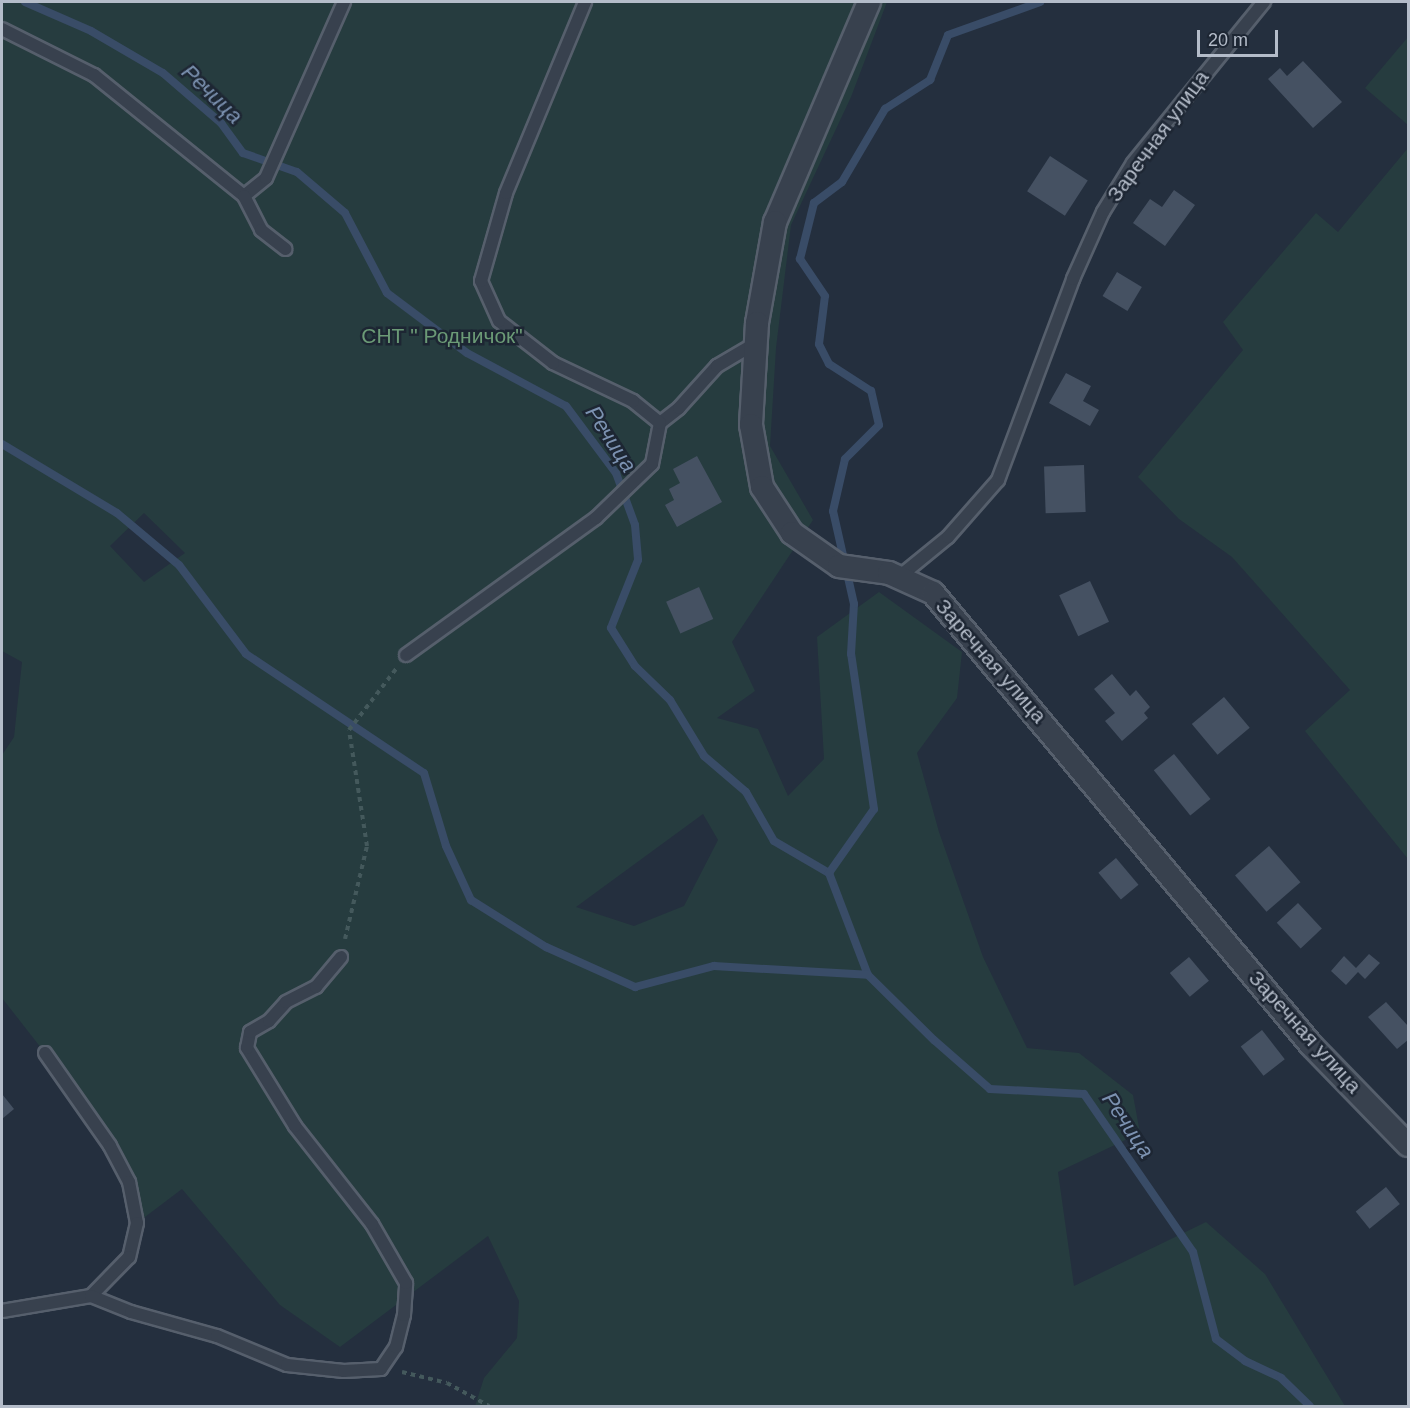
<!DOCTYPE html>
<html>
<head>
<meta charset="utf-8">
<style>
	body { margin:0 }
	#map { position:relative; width:1410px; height:1408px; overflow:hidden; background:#242f3e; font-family:Helvetica,sans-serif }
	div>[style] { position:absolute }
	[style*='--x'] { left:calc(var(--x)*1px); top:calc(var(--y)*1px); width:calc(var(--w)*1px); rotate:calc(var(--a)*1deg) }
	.green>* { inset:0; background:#263c3f }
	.stream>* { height:8px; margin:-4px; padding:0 4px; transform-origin:4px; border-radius:4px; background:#394c67 }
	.building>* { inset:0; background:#455162; transform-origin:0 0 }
	.path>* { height:4px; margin-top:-2px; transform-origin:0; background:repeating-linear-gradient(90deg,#44595c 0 4.5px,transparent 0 9px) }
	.roads { filter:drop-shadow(2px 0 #565f6c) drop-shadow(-2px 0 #565f6c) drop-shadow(0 2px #565f6c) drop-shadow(0 -2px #565f6c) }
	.lane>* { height:12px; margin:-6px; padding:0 6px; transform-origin:6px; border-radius:6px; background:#38414e }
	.street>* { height:22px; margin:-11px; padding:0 11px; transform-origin:11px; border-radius:11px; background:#38414e }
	span { translate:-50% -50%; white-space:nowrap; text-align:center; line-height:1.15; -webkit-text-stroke:5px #1d2633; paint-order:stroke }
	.street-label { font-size:21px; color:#b4bcc9 }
	.park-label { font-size:21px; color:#6b9a76 }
	.water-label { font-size:22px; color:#7c92b1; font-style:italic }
	.frame { position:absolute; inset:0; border:3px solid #b4bcc9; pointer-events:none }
	.scale { position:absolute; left:1197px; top:30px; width:81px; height:27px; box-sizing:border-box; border:3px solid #b4bcc9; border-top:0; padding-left:8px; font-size:18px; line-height:21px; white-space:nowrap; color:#b4bcc9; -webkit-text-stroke:4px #1d2633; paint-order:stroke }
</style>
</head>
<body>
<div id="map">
	<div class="green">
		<div style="clip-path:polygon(evenodd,2px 2px,887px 2px,851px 97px,791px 225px,776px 348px,770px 446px,813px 520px,732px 642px,755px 691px,717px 718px,758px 729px,788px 796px,824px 759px,817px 637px,879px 592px,962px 652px,957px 698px,917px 753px,939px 832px,983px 957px,1027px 1048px,1079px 1053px,1133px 1095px,1140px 1133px,1058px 1172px,1074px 1286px,1206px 1222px,1265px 1274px,1345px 1406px,475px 1406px,484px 1378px,517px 1338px,519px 1301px,488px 1236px,340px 1347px,280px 1305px,182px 1189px,137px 1223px,129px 1182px,45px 1053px,2px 998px,2px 755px,14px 737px,22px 662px,2px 651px,2px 2px,144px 513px,185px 553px,144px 582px,110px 546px,144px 513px,2px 2px,703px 814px,718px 840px,684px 906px,634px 926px,576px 907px,703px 814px)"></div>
		<div style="clip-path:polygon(1408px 37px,1408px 125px,1365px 88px)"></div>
		<div style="clip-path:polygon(1408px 148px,1408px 859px,1305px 731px,1350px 690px,1232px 557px,1179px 519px,1138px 477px,1243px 350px,1223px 322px,1316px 213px,1338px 232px)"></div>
	</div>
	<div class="stream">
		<div style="--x:25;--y:2;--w:72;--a:23.7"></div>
		<div style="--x:91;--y:31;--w:83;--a:30.3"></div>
		<div style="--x:163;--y:73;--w:77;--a:40.8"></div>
		<div style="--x:221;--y:123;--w:37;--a:54"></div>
		<div style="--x:243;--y:153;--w:57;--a:19.4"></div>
		<div style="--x:297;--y:172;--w:63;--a:40.5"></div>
		<div style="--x:345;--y:213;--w:90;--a:62.3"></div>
		<div style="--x:387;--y:293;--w:100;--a:36.9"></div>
		<div style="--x:467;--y:353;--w:112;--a:28.2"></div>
		<div style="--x:566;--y:406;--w:84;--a:53.3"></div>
		<div style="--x:616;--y:473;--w:55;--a:69.9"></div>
		<div style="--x:635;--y:525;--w:35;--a:85"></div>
		<div style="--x:638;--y:560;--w:73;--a:111.7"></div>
		<div style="--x:611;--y:628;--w:45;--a:57.7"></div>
		<div style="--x:635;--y:666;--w:49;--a:44.2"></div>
		<div style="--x:670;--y:700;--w:66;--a:58.7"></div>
		<div style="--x:704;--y:756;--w:55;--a:40.6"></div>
		<div style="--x:746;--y:792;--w:56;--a:60.3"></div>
		<div style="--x:774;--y:841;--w:64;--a:30.2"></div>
		<div style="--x:829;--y:873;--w:109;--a:69.1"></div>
		<div style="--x:868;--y:975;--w:93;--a:44.6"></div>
		<div style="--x:934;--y:1040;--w:74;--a:41.2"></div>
		<div style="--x:990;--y:1089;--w:94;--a:3"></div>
		<div style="--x:1084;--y:1094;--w:192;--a:55.4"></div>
		<div style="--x:1193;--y:1252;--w:90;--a:75.2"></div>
		<div style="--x:1216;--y:1339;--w:36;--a:37"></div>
		<div style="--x:1245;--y:1361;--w:40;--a:25"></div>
		<div style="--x:1281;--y:1378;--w:40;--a:44"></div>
		<div style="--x:2;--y:444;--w:134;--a:31"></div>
		<div style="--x:117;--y:513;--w:81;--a:40"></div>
		<div style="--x:179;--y:565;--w:111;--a:53"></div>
		<div style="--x:246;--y:654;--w:214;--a:33.8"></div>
		<div style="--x:424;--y:773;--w:76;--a:73.2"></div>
		<div style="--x:446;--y:846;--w:60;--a:65.2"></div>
		<div style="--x:471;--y:900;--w:89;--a:32.1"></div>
		<div style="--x:546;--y:947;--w:98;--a:24.2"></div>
		<div style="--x:635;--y:987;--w:82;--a:-14.9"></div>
		<div style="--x:714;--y:966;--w:154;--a:3.3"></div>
		<div style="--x:829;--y:873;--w:78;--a:-54.9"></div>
		<div style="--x:874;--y:809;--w:157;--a:-98.4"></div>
		<div style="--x:851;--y:654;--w:50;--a:-86.6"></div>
		<div style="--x:854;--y:604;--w:95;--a:-102.7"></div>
		<div style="--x:833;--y:511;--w:53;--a:-77"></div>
		<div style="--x:845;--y:459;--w:48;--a:-45"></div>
		<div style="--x:879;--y:425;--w:35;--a:-103"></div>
		<div style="--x:871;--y:391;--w:50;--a:-147.3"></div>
		<div style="--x:829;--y:364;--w:22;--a:-117"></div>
		<div style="--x:819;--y:344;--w:48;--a:-82.9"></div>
		<div style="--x:825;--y:296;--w:45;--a:-124"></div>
		<div style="--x:800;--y:259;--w:58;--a:-76"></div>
		<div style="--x:814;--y:203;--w:35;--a:-37"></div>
		<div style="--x:842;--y:182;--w:85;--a:-59.5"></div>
		<div style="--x:885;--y:109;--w:54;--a:-32.8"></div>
		<div style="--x:930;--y:80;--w:48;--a:-68.2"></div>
		<div style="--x:948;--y:35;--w:98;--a:-19.7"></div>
	</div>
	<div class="building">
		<div style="clip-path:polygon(1303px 61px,1342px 102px,1313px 128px,1268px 79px,1280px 68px,1287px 76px)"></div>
		<div style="left:1050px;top:156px;width:45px;height:42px;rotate:33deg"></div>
		<div style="clip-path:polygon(1174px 190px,1195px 205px,1165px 246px,1133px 223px,1150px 199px,1162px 207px)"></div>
		<div style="left:1117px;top:272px;width:29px;height:28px;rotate:31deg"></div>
		<div style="clip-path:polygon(1066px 373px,1091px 386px,1083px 401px,1099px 410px,1090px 426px,1049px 403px)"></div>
		<div style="clip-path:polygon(697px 456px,722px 502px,677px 527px,665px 505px,674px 500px,669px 489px,680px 483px,673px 469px)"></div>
		<div style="left:1084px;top:465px;width:47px;height:40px;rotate:88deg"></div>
		<div style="left:1090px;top:581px;width:45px;height:34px;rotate:65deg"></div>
		<div style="left:699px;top:587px;width:35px;height:36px;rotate:66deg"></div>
		<div style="clip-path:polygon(1112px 674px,1130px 696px,1136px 690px,1150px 707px,1144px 713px,1148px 718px,1122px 741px,1105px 721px,1115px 713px,1094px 689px)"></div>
		<div style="left:1224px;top:697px;width:40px;height:42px;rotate:50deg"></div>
		<div style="left:1174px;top:754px;width:58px;height:26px;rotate:51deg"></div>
		<div style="left:1269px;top:846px;width:48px;height:45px;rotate:49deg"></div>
		<div style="left:1116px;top:858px;width:35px;height:23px;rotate:50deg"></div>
		<div style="left:1298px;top:903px;width:35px;height:29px;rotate:47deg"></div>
		<div style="clip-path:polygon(1369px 954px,1380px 963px,1365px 979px,1358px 972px,1346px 985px,1331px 971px,1344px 956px,1356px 968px)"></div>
		<div style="left:1189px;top:957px;width:31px;height:25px;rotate:50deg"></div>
		<div style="clip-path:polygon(1386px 1002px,1408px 1026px,1408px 1040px,1397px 1049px,1368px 1017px)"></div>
		<div style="left:1262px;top:1030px;width:37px;height:27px;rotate:52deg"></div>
		<div style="clip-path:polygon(2px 1094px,14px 1109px,2px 1119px)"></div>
		<div style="left:1386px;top:1187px;width:22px;height:39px;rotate:51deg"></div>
	</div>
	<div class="path">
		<div style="--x:345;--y:939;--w:96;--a:-76.7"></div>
		<div style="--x:367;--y:846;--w:117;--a:-98.8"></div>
		<div style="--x:349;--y:730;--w:77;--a:-52.4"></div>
		<div style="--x:402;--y:1372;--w:46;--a:13.7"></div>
		<div style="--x:447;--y:1383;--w:48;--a:28.7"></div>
	</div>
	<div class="roads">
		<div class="lane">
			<div style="--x:2;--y:29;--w:103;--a:26.6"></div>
			<div style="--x:94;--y:75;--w:193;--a:38.9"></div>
			<div style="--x:244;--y:196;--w:28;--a:-39"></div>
			<div style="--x:266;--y:178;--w:193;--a:-66.1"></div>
			<div style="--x:244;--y:196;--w:38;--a:63"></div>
			<div style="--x:261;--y:230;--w:31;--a:38"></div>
			<div style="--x:660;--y:423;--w:24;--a:-38"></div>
			<div style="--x:679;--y:408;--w:57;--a:-47.9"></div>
			<div style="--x:717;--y:366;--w:45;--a:-30.5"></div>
			<div style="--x:899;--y:577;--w:63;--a:-39.2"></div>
			<div style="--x:948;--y:537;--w:76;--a:-48.7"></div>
			<div style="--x:998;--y:480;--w:215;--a:-69.5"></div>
			<div style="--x:1073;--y:279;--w:73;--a:-65.9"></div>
			<div style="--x:1103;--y:212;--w:57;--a:-58.5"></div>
			<div style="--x:1133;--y:163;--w:208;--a:-50.9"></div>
			<div style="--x:406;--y:655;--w:234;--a:-35.8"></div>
			<div style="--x:596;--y:518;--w:78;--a:-44"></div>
			<div style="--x:652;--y:464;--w:42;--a:-79"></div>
			<div style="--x:660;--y:423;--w:35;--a:-141"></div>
			<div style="--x:633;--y:401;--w:89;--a:-154.6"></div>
			<div style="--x:553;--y:363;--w:68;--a:-142.1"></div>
			<div style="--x:499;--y:321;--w:44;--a:-114.2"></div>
			<div style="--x:481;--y:281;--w:91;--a:-74.1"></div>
			<div style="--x:506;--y:193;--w:207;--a:-67.5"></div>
			<div style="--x:45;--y:1053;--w:113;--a:55"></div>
			<div style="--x:110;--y:1146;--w:41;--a:62.2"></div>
			<div style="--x:129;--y:1182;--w:42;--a:79"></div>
			<div style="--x:137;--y:1223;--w:35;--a:103"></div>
			<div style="--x:129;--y:1257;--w:54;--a:134.3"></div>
			<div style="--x:2;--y:1311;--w:90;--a:-9.6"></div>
			<div style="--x:91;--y:1296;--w:43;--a:21.8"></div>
			<div style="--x:131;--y:1312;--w:89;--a:15.6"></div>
			<div style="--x:217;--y:1336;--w:76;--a:22.5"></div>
			<div style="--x:287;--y:1365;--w:57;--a:6"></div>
			<div style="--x:344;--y:1371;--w:37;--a:-3"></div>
			<div style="--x:381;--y:1369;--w:27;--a:-56"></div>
			<div style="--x:396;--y:1347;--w:33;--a:-76"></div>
			<div style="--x:404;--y:1315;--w:32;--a:-86"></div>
			<div style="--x:406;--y:1283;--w:68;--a:-120"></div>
			<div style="--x:372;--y:1224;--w:125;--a:-128.2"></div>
			<div style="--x:295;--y:1126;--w:92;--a:-121.6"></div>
			<div style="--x:247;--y:1048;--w:16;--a:-79"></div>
			<div style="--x:250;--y:1032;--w:22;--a:-30"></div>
			<div style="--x:269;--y:1021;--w:25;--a:-48"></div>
			<div style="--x:286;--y:1002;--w:34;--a:-27"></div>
			<div style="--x:316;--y:987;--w:39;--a:-50"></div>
		</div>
		<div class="street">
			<div style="--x:869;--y:2;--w:239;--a:113.1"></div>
			<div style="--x:775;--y:222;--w:103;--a:100.1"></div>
			<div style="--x:757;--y:323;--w:102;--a:93.4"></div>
			<div style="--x:751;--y:425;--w:63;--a:79.9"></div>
			<div style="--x:762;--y:487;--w:55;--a:56.9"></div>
			<div style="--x:792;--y:533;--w:57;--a:35.1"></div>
			<div style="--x:839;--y:566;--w:50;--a:8"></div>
			<div style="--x:889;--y:573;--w:48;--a:24.4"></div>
			<div style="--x:933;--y:593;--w:589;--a:50.09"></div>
			<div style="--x:1311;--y:1045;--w:139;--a:45.9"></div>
		</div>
	</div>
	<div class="street-label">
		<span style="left:1158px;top:136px;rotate:-54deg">Заречная улица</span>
		<span style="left:991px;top:661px;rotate:49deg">Заречная улица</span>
		<span style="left:1305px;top:1032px;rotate:48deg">Заречная улица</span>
	</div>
	<div class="park-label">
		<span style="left:442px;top:336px">СНТ " Родничок"</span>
	</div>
	<div class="water-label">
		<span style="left:212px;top:94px;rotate:44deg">Речица</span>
		<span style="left:611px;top:439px;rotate:57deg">Речица</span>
		<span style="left:1128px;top:1125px;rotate:56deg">Речица</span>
	</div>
	<div class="frame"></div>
	<div class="scale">20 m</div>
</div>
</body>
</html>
